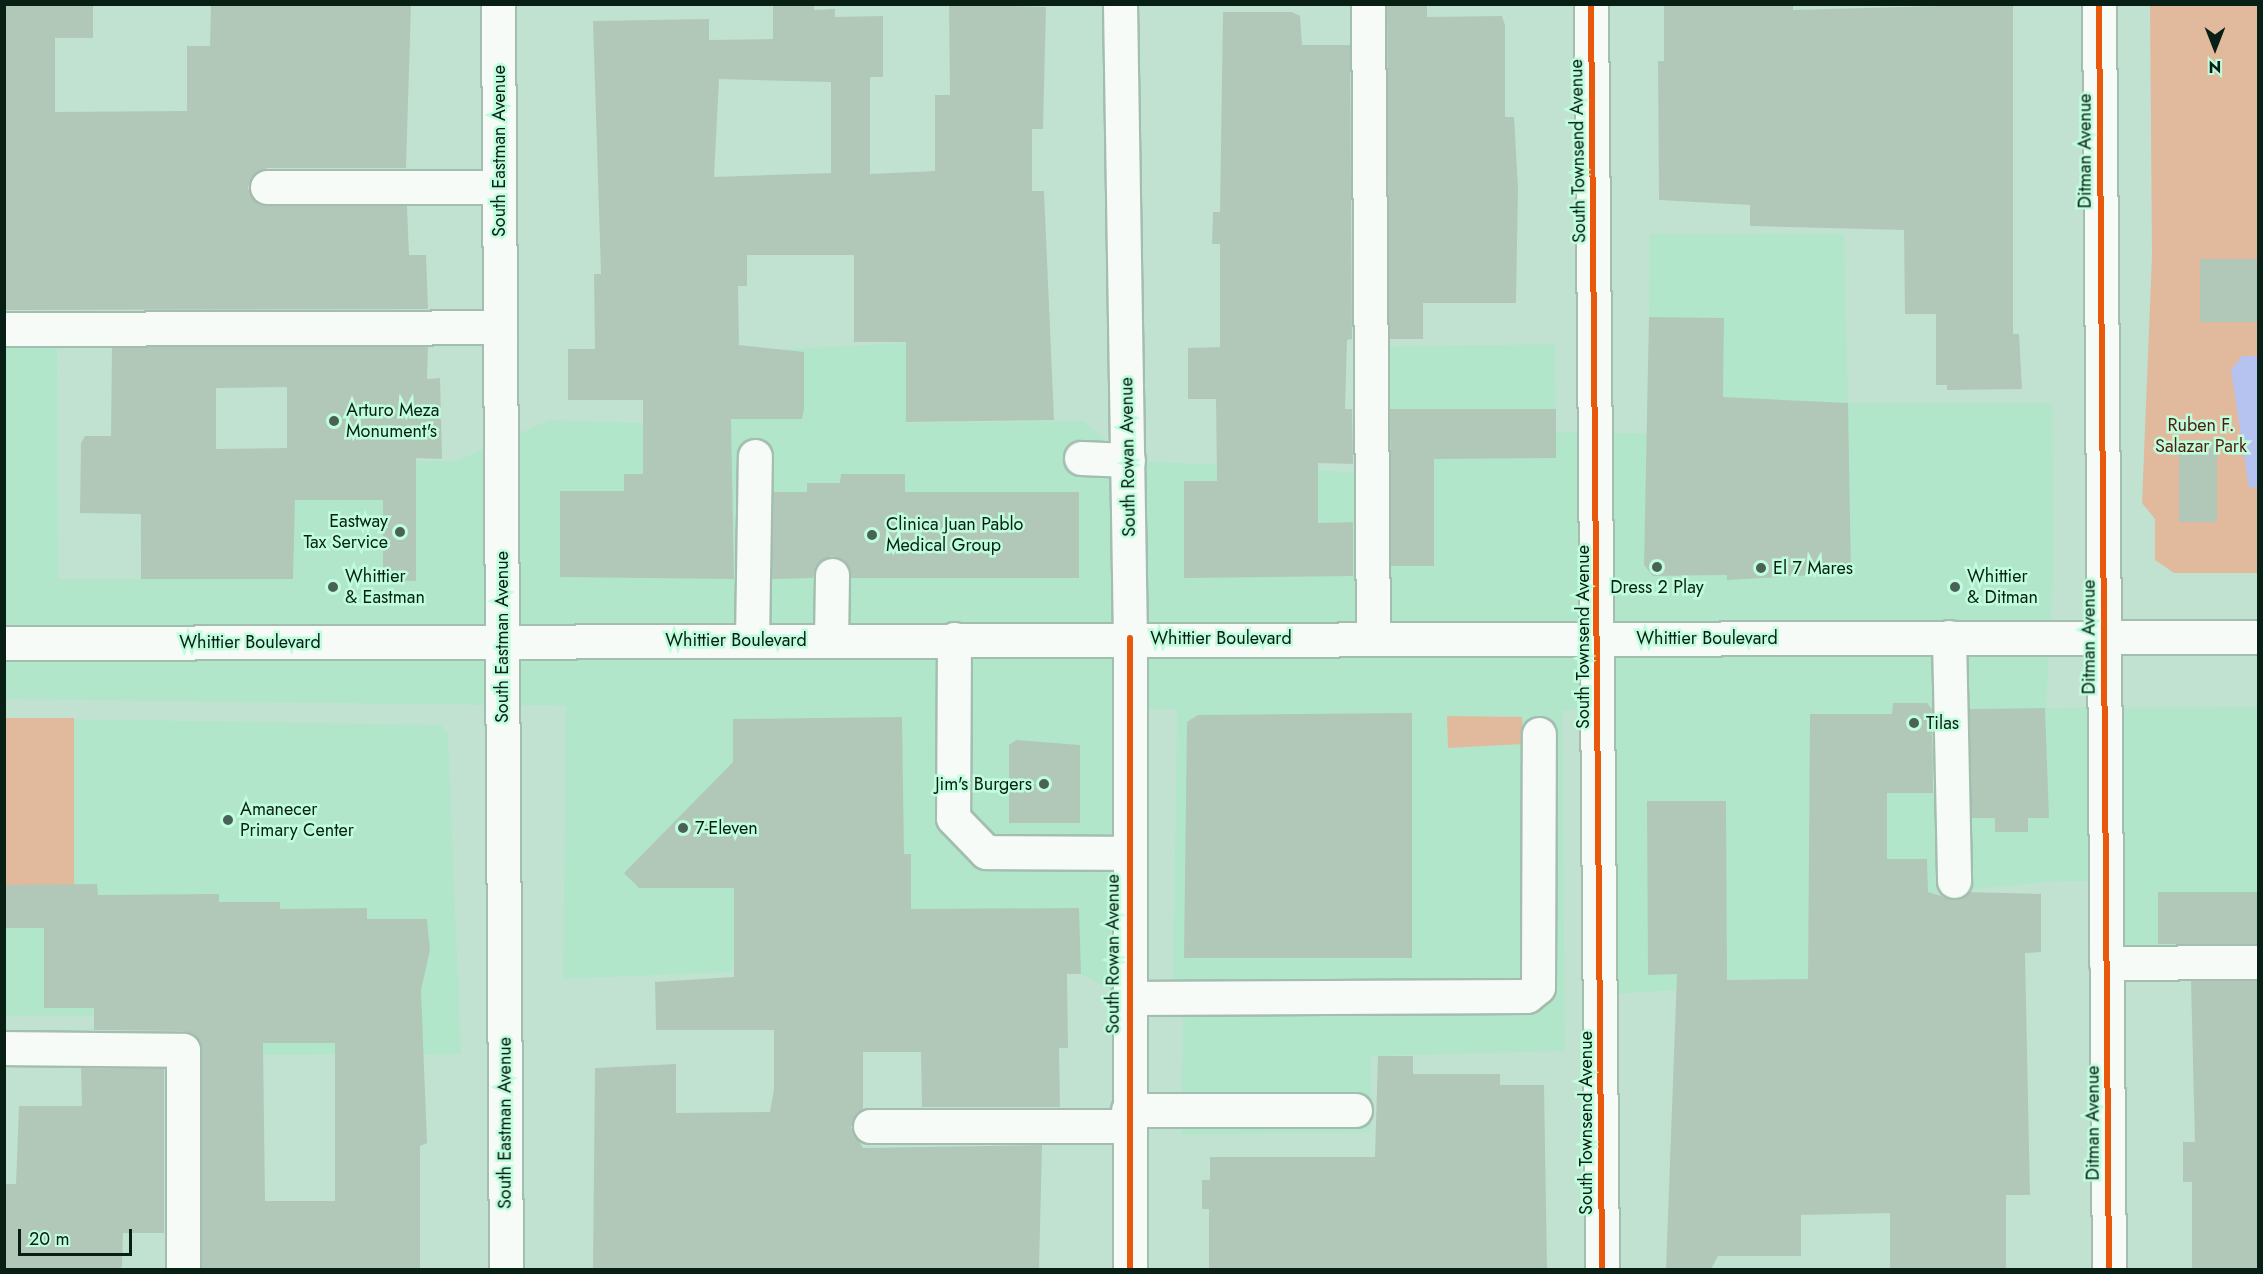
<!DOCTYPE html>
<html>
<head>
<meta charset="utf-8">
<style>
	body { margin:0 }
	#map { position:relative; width:2263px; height:1274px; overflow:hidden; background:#c1e2d1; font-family:Jost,sans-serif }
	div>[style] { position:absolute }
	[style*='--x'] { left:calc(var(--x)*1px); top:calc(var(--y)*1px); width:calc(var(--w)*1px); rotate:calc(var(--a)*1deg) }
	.built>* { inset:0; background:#b2e6cb }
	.green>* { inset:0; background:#e1b99d; transform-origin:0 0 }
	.water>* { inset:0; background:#b6c2ef }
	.building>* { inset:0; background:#b1c8b8; transform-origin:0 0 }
	.roads { filter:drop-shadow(2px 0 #a3bdaf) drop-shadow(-2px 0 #a3bdaf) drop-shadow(0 2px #a3bdaf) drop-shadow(0 -2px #a3bdaf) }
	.minor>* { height:33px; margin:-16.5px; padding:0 16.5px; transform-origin:16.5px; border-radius:16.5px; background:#f6fbf8 }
	.major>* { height:33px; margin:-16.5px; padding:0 16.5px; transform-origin:16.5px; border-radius:16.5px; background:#f6fbf8 }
	.cycleway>* { height:6px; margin:-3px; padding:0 3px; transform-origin:3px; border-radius:3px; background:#e8590c }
	.dots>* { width:16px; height:16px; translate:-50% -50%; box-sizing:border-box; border:3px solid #c0fddd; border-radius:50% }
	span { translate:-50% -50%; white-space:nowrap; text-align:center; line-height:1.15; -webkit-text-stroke:5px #c0fddd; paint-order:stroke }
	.street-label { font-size:18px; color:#071f14 }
	.poi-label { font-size:18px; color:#071f14 }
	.left { translate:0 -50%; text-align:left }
	.right { translate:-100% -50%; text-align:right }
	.park-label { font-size:18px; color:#4f1e0b }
	.frame { position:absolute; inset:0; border:6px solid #071f14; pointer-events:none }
	.north { position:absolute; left:2185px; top:18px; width:60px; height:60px; -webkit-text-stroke:4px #c0fddd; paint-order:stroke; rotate:180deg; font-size:16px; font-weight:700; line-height:24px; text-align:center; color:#071f14 }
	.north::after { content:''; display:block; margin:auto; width:21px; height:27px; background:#071f14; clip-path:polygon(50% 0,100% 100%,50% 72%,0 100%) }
	.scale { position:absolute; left:18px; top:1229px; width:114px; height:27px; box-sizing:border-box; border:3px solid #071f14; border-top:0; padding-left:8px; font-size:18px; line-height:21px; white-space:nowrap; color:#071f14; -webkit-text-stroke:4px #c0fddd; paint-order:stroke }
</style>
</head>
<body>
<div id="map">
	<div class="built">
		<div style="clip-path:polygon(1650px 234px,1844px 234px,1848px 403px,2052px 403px,2054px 558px,2046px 708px,2258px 707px,2258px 968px,2106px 963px,2106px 881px,2049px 882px,1892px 897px,1885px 976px,1600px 995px,1598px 710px,1562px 710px,1565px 1051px,1371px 1056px,1370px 1132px,1181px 1135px,1183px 998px,1173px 997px,1177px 709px,1130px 710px,1127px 998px,1081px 974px,908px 975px,734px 959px,731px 972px,563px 979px,566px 706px,5px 699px,5px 347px,57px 348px,58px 579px,141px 579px,140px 524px,288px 529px,299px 408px,384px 461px,456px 461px,550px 420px,643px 423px,733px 352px,906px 343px,906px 423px,1084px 421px,1128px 460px,1371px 473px,1371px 347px,1555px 344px,1556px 432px,1723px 435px,1724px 319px,1649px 317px)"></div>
		<div style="clip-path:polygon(4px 718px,441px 725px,448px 735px,461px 1054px,201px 1055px,201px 1015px,5px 1016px)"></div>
	</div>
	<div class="green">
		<div style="clip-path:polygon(2150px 5px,2258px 5px,2258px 573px,2174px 573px,2155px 560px,2155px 519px,2142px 503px,2152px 256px)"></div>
		<div style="clip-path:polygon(1447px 716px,1522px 717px,1523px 744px,1448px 748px)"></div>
		<div style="left:4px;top:718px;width:70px;height:167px"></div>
	</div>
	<div class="water">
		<div style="clip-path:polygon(2242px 356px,2258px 356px,2258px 487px,2249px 488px,2231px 370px)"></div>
	</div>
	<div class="building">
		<div style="clip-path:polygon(4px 4px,93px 4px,93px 38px,55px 38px,55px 112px,187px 111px,187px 46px,210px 46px,211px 4px,411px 4px,406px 168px,267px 168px,251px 177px,248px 188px,257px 203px,267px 206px,407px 206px,409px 255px,426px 255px,428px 309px,4px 310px)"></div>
		<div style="clip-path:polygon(evenodd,773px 4px,814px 4px,814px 10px,835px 9px,835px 17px,883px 16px,883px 77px,870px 77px,870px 174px,935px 171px,935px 95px,950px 95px,949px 4px,1046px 7px,1043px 129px,1032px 129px,1032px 191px,1044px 191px,1054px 420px,906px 422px,906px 342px,854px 342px,854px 255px,747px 255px,747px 286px,738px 286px,739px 345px,804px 352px,804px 409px,802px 419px,731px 419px,734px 579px,560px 577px,560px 491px,624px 491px,624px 474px,643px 474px,643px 400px,568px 400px,568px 349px,595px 349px,594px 274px,601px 274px,593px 21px,709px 19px,709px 40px,773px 39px,773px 4px,719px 79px,831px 82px,831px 173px,714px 177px,719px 79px)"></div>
		<div style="clip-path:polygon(1387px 4px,1427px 4px,1427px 17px,1502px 16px,1505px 25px,1505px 117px,1514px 117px,1518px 188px,1516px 303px,1423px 303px,1423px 339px,1389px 339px)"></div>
		<div style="clip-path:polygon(1664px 4px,1793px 4px,1793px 10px,2013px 4px,2013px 334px,2019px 334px,2022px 389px,1947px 390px,1947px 385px,1936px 385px,1936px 314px,1905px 314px,1904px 230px,1750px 226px,1750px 205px,1659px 200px,1658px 61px,1664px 61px)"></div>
		<div style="clip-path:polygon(1223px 12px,1292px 12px,1300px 16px,1302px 45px,1350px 45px,1352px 339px,1347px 340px,1345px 409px,1352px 409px,1353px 464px,1318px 463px,1318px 523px,1353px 522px,1353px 576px,1184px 578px,1184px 481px,1217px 481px,1216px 399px,1188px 399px,1188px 348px,1220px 347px,1220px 244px,1212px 244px,1213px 212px,1220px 212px)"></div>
		<div style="left:2259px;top:259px;width:63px;height:59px;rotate:90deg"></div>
		<div style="clip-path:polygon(1649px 317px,1724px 318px,1723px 397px,1848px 403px,1851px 573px,1727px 580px,1727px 575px,1653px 576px,1644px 565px)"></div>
		<div style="clip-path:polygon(evenodd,428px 346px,427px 379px,440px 378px,442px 459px,416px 458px,416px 581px,383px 580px,383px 500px,295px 500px,293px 579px,141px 579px,141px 514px,80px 513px,81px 443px,85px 436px,111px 436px,112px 347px,428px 346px,287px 387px,287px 448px,216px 449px,216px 388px,287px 387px)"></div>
		<div style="clip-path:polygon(1390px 409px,1556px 409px,1556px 458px,1434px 459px,1434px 566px,1391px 566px)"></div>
		<div style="left:2179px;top:440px;width:38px;height:82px"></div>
		<div style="clip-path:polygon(841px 474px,905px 474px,905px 492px,1079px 492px,1079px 578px,851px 578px,848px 565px,832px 556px,816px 565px,813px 578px,772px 579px,773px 492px,807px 492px,807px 483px,840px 483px)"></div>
		<div style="clip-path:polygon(1893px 703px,1927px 703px,1932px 709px,1933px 793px,1887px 793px,1887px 859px,1927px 859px,1928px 892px,1954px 900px,1968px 892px,2041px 894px,2041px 952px,2025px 953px,2030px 1195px,2006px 1195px,2006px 1269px,1890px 1269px,1890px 1213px,1801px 1215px,1801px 1256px,1718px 1256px,1711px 1269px,1666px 1269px,1677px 974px,1648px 975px,1647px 801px,1726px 801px,1727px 980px,1808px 979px,1810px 714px,1892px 714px)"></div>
		<div style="clip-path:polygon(2045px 708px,2049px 818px,2028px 818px,2028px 832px,1995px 832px,1995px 818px,1971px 818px,1969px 709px)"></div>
		<div style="clip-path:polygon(1412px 713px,1412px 958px,1184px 958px,1187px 722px,1198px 715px)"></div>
		<div style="clip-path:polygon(902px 717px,904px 854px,911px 854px,911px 909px,1079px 908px,1081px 974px,1067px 974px,1068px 1048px,1059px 1048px,1060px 1107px,922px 1107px,921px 1052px,863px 1052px,863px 1109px,851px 1127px,863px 1148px,1042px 1145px,1039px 1269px,593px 1269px,595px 1068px,676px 1064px,676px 1113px,770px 1112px,774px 1089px,774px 1030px,656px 1030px,655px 982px,734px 977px,734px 888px,639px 888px,624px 873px,733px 762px,733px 719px)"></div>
		<div style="clip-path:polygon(1016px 740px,1080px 745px,1080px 823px,1009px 823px,1009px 745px)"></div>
		<div style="clip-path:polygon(evenodd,97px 884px,98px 895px,219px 894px,219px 902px,280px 902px,280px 909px,367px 908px,367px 919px,427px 919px,430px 950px,421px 990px,427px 1143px,420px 1146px,420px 1269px,202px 1269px,200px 1041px,183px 1031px,94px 1030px,94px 1008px,44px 1008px,44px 928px,4px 928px,4px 885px,97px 884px,263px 1043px,335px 1043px,335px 1201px,265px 1201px,263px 1043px)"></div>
		<div style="left:2158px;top:892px;width:101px;height:52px"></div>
		<div style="clip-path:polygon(2191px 981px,2259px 981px,2259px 1269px,2192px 1269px,2192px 1182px,2183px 1182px,2183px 1142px,2195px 1142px)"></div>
		<div style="clip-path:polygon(1378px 1056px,1413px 1056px,1413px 1074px,1500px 1074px,1500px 1085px,1544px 1085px,1547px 1269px,1209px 1269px,1209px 1209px,1202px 1209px,1202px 1180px,1210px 1180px,1210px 1157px,1375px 1157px)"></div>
		<div style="clip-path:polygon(81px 1068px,164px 1069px,164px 1233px,123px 1233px,122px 1267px,117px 1269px,4px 1269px,4px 1184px,16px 1184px,19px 1106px,82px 1106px)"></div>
	</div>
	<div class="roads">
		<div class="minor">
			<div style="--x:498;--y:4;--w:1266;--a:89.64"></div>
			<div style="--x:1120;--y:4;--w:634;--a:89.1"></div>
			<div style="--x:1130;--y:638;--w:632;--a:90"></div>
			<div style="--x:1368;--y:4;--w:634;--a:89.55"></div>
			<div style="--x:1591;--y:4;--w:1266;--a:89.5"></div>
			<div style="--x:2099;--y:4;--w:1266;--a:89.55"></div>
			<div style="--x:267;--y:187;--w:232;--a:0"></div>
			<div style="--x:4;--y:329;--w:496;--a:-0.2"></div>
			<div style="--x:1081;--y:458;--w:47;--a:2.4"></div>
			<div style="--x:1949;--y:637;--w:244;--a:88.8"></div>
			<div style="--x:954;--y:639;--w:179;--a:90.3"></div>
			<div style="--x:953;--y:818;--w:47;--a:45.9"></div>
			<div style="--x:986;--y:852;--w:143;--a:0.4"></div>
			<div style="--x:752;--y:640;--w:184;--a:-89.1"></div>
			<div style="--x:831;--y:640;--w:65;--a:-89.1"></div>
			<div style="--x:2106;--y:963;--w:152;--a:-0.4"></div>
			<div style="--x:1127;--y:998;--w:400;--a:-0.3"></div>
			<div style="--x:1527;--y:996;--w:14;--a:-39"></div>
			<div style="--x:1538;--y:987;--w:253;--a:-89.8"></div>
			<div style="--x:4;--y:1048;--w:179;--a:0.6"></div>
			<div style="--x:183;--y:1050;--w:220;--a:90"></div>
			<div style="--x:1128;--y:1110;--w:227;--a:0"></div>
			<div style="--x:870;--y:1126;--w:258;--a:0"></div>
		</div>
		<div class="major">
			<div style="--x:4;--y:643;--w:2254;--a:-0.15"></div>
		</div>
	</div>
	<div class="cycleway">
		<div style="--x:1591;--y:4;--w:1266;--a:89.5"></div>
		<div style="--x:2099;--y:4;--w:1266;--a:89.55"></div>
		<div style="--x:1130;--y:638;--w:632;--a:90"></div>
	</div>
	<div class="dots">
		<div style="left:334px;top:421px;background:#486356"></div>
		<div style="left:400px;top:532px;background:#486356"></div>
		<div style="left:872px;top:535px;background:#486356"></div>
		<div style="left:1657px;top:567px;background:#486356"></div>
		<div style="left:1761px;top:568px;background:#486356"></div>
		<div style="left:333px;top:587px;background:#486356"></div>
		<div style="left:1955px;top:587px;background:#486356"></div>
		<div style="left:1914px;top:723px;background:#486356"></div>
		<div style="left:1044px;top:784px;background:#486356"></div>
		<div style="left:228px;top:820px;background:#486356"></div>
		<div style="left:683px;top:828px;background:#486356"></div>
	</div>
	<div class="street-label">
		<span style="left:499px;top:151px;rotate:-90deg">South Eastman Avenue</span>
		<span style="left:1578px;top:151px;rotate:-91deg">South Townsend Avenue</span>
		<span style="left:2085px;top:151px;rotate:-90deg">Ditman Avenue</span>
		<span style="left:1128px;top:457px;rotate:-91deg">South Rowan Avenue</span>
		<span style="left:502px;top:637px;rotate:-90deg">South Eastman Avenue</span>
		<span style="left:1583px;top:637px;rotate:-90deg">South Townsend Avenue</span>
		<span style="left:2089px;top:637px;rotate:-90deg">Ditman Avenue</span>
		<span style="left:1221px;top:638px">Whittier Boulevard</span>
		<span style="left:1707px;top:638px">Whittier Boulevard</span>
		<span style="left:736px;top:640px">Whittier Boulevard</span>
		<span style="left:250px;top:642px">Whittier Boulevard</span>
		<span style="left:1113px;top:954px;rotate:-90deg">South Rowan Avenue</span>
		<span style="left:505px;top:1123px;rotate:-90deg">South Eastman Avenue</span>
		<span style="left:1586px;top:1123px;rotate:-90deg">South Townsend Avenue</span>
		<span style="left:2093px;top:1123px;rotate:-90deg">Ditman Avenue</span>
	</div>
	<div class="poi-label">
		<span class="left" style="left:346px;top:421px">Arturo Meza<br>Monument's</span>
		<span class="right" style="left:388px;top:532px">Eastway<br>Tax Service</span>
		<span class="left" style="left:886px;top:535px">Clinica Juan Pablo<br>Medical Group</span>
		<span class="left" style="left:1773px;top:568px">El 7 Mares</span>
		<span class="left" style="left:345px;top:587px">Whittier<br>&amp; Eastman</span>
		<span class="left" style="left:1967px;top:587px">Whittier<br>&amp; Ditman</span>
		<span style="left:1657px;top:587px">Dress 2 Play</span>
		<span class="left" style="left:1926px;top:723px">Tilas</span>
		<span class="right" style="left:1032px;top:784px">Jim's Burgers</span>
		<span class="left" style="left:240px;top:820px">Amanecer<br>Primary Center</span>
		<span class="left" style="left:695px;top:828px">7-Eleven</span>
	</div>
	<div class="park-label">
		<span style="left:2201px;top:436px">Ruben F.<br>Salazar Park</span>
	</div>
	<div class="frame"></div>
	<div class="north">N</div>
	<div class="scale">20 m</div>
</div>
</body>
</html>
